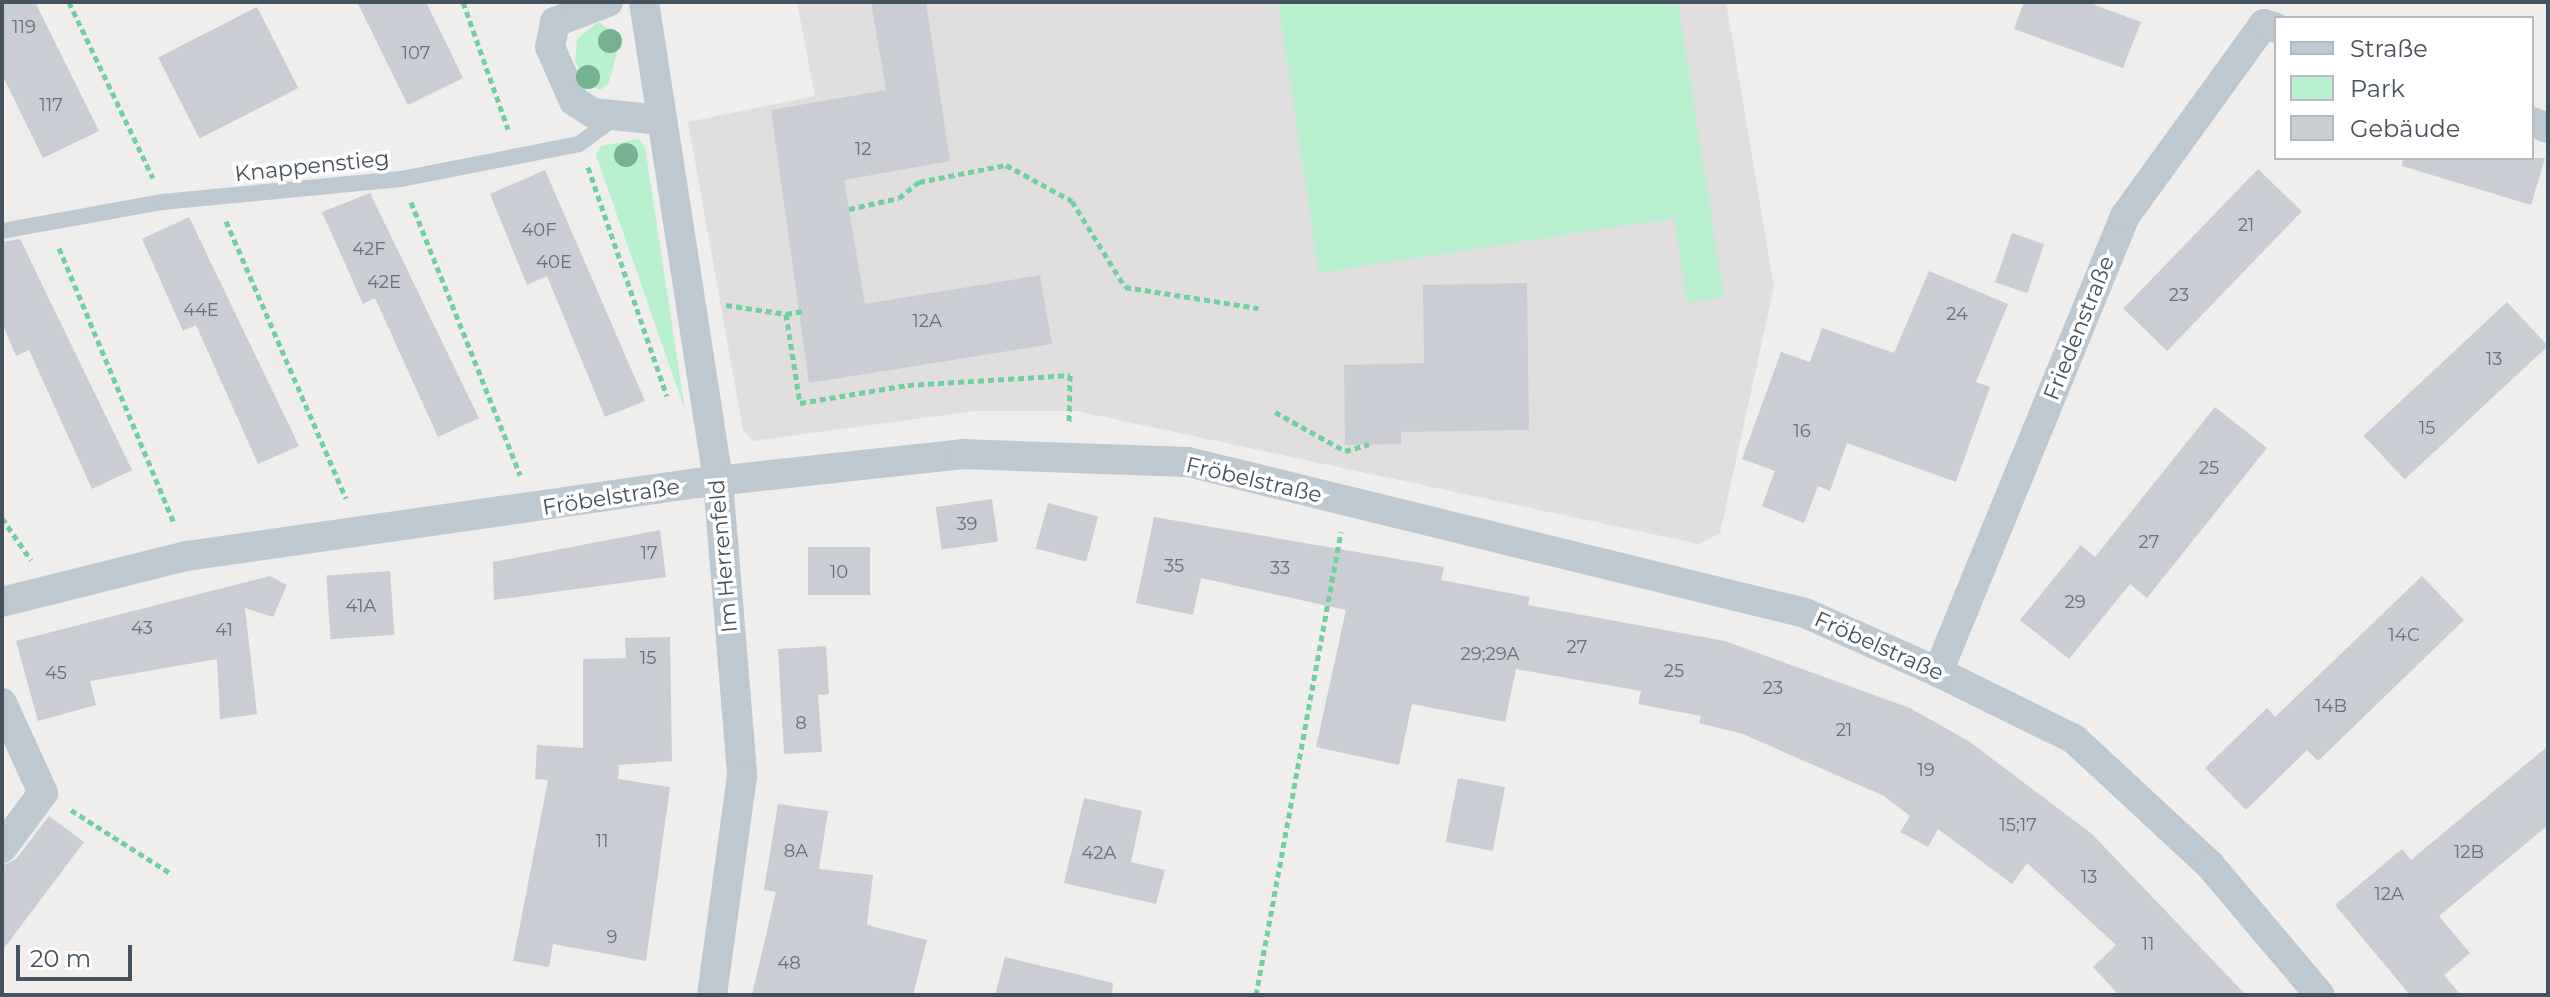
<!DOCTYPE html>
<html>
<head>
<meta charset="utf-8">
<style>
	body { margin:0 }
	#map { position:relative; width:2550px; height:997px; overflow:hidden; background:#f0eded; font-family:Montserrat,sans-serif }
	div>[style] { position:absolute }
	[style*='--x'] { left:calc(var(--x)*1px); top:calc(var(--y)*1px); width:calc(var(--w)*1px); rotate:calc(var(--a)*1deg) }
	.education>* { inset:0; background:#e1dedf }
	.green>* { inset:0; background:#b9f0ce }
	.building>* { inset:0; background:#cacdd3; transform-origin:0 0 }
	.path>* { height:5px; margin-top:-2.5px; transform-origin:0; background:repeating-linear-gradient(90deg,#70d09f 0 6px,transparent 0 10px) }
	.lane>* { height:16px; margin:-8px; padding:0 8px; transform-origin:8px; border-radius:8px; background:#bdc8d1 }
	.street>* { height:30px; margin:-15px; padding:0 15px; transform-origin:15px; border-radius:15px; background:#bdc8d1 }
	.trees>* { width:24px; height:24px; margin:-12px; border-radius:50%; background:#76b192 }
	span { translate:-50% -50%; white-space:nowrap; text-align:center; line-height:1.15; -webkit-text-stroke:7px #fff; paint-order:stroke }
	.number-label { font-size:18px; color:#66707a }
	.number-label span { -webkit-text-stroke-width:0 }
	.street-label { font-size:22px; color:#45515c }
	.frame { position:absolute; inset:0; border:4px solid #45515c; pointer-events:none }
	.legend { position:absolute; left:2274px; top:16px; width:260px; height:144px; box-sizing:border-box; background:#fff; border:2px solid #b5b9be; margin:0; padding:10px 14px; list-style:none; font-size:24px; color:#45515c }
	.legend li { display:flex; align-items:center; gap:16px; height:40px }
	.legend b { width:40px; border:2px solid #b5b9be }
	.scale { position:absolute; left:16px; top:945px; width:116px; height:36px; box-sizing:border-box; border:4px solid #45515c; border-top:0; padding-left:10px; font-size:24px; line-height:28px; white-space:nowrap; color:#45515c; -webkit-text-stroke:6px #fff; paint-order:stroke }
</style>
</head>
<body>
<div id="map">
	<div class="education">
		<div style="clip-path:polygon(797px 2px,1726px 2px,1774px 287px,1720px 533px,1699px 544px,1076px 411px,975px 411px,753px 441px,743px 430px,688px 122px,815px 96px)"></div>
	</div>
	<div class="green">
		<div style="clip-path:polygon(1278px 2px,1678px 2px,1724px 297px,1687px 303px,1674px 218px,1319px 273px)"></div>
		<div style="clip-path:polygon(598px 22px,621px 37px,609px 83px,600px 90px,587px 84px,575px 62px,577px 39px)"></div>
		<div style="clip-path:polygon(639px 139px,645px 147px,685px 410px,596px 155px,601px 146px)"></div>
	</div>
	<div class="building">
		<div style="clip-path:polygon(2px 2px,35px 2px,99px 131px,43px 158px,2px 75px)"></div>
		<div style="clip-path:polygon(357px 2px,426px 2px,463px 78px,408px 105px)"></div>
		<div style="clip-path:polygon(871px 2px,926px 2px,950px 161px,844px 180px,865px 304px,1040px 275px,1052px 344px,809px 383px,771px 110px,886px 90px)"></div>
		<div style="clip-path:polygon(2024px 2px,2087px 2px,2141px 22px,2123px 68px,2014px 29px)"></div>
		<div style="left:257px;top:7px;width:91px;height:111px;rotate:63deg"></div>
		<div style="clip-path:polygon(2403px 158px,2545px 158px,2531px 205px,2402px 166px)"></div>
		<div style="left:2258px;top:169px;width:61px;height:194px;rotate:44deg"></div>
		<div style="clip-path:polygon(545px 170px,645px 401px,605px 417px,547px 276px,527px 285px,490px 194px)"></div>
		<div style="clip-path:polygon(370px 193px,479px 418px,438px 437px,375px 298px,363px 304px,322px 212px)"></div>
		<div style="clip-path:polygon(189px 217px,299px 446px,258px 464px,196px 325px,183px 331px,142px 239px)"></div>
		<div style="left:2012px;top:233px;width:34px;height:52px;rotate:19deg"></div>
		<div style="clip-path:polygon(20px 239px,132px 470px,92px 489px,29px 350px,16px 356px,2px 323px,2px 242px)"></div>
		<div style="clip-path:polygon(1929px 271px,2008px 304px,1976px 382px,1990px 387px,1956px 482px,1847px 443px,1830px 491px,1818px 486px,1804px 523px,1762px 506px,1775px 471px,1742px 459px,1781px 352px,1810px 362px,1822px 328px,1894px 353px)"></div>
		<div style="clip-path:polygon(1527px 283px,1529px 430px,1401px 432px,1401px 444px,1345px 445px,1344px 365px,1424px 363px,1423px 285px)"></div>
		<div style="left:2507px;top:302px;width:60px;height:196px;rotate:47deg"></div>
		<div style="clip-path:polygon(2215px 407px,2267px 448px,2147px 598px,2130px 584px,2069px 659px,2020px 620px,2081px 545px,2095px 557px)"></div>
		<div style="left:992px;top:499px;width:43px;height:57px;rotate:82deg"></div>
		<div style="left:1048px;top:503px;width:52px;height:47px;rotate:15deg"></div>
		<div style="clip-path:polygon(1154px 517px,1444px 567px,1441px 580px,1530px 597px,1528px 605px,1725px 641px,1910px 708px,1970px 742px,2092px 834px,2246px 995px,2119px 995px,2093px 967px,2116px 945px,2027px 863px,2012px 884px,1938px 829px,1928px 847px,1900px 832px,1910px 816px,1884px 796px,1743px 734px,1699px 723px,1701px 716px,1638px 704px,1641px 691px,1516px 669px,1505px 722px,1412px 704px,1399px 765px,1316px 747px,1346px 610px,1201px 578px,1193px 615px,1136px 603px)"></div>
		<div style="clip-path:polygon(660px 530px,666px 577px,494px 600px,493px 562px)"></div>
		<div style="left:870px;top:547px;width:48px;height:62px;rotate:90deg"></div>
		<div style="left:390px;top:571px;width:64px;height:64px;rotate:86deg"></div>
		<div style="clip-path:polygon(270px 576px,287px 585px,273px 617px,245px 608px,257px 714px,220px 719px,217px 659px,90px 681px,96px 705px,38px 721px,16px 641px)"></div>
		<div style="clip-path:polygon(2422px 576px,2464px 620px,2318px 761px,2307px 750px,2246px 810px,2205px 768px,2267px 708px,2275px 717px)"></div>
		<div style="clip-path:polygon(670px 637px,672px 761px,619px 765px,618px 779px,670px 787px,646px 961px,553px 944px,549px 967px,513px 961px,548px 780px,535px 779px,537px 745px,583px 748px,583px 659px,626px 658px,625px 638px)"></div>
		<div style="clip-path:polygon(826px 646px,829px 694px,818px 695px,822px 752px,784px 754px,778px 649px)"></div>
		<div style="clip-path:polygon(2548px 746px,2548px 825px,2439px 916px,2470px 953px,2444px 975px,2461px 995px,2410px 995px,2335px 905px,2402px 849px,2411px 860px)"></div>
		<div style="left:1458px;top:778px;width:48px;height:65px;rotate:11deg"></div>
		<div style="clip-path:polygon(1084px 798px,1142px 811px,1131px 862px,1165px 870px,1156px 904px,1064px 883px)"></div>
		<div style="clip-path:polygon(778px 804px,828px 811px,819px 869px,873px 875px,867px 925px,927px 940px,913px 995px,752px 995px,776px 892px,764px 890px)"></div>
		<div style="clip-path:polygon(49px 816px,84px 842px,2px 951px,2px 866px,16px 859px)"></div>
		<div style="clip-path:polygon(1005px 957px,1113px 983px,1112px 995px,995px 995px)"></div>
	</div>
	<div class="path">
		<div style="--x:69;--y:2;--w:195;--a:64.5"></div>
		<div style="--x:463;--y:2;--w:135;--a:70.5"></div>
		<div style="--x:588;--y:167;--w:242;--a:71"></div>
		<div style="--x:411;--y:202;--w:294;--a:68.2"></div>
		<div style="--x:849;--y:209;--w:51;--a:-12.4"></div>
		<div style="--x:899;--y:198;--w:26;--a:-39"></div>
		<div style="--x:919;--y:182;--w:89;--a:-11.1"></div>
		<div style="--x:1006;--y:165;--w:75;--a:28.6"></div>
		<div style="--x:1072;--y:201;--w:101;--a:58.4"></div>
		<div style="--x:1125;--y:287;--w:135;--a:9"></div>
		<div style="--x:226;--y:221;--w:302;--a:66.6"></div>
		<div style="--x:59;--y:248;--w:298;--a:67.3"></div>
		<div style="--x:726;--y:305;--w:61;--a:8.5"></div>
		<div style="--x:786;--y:314;--w:90;--a:81.1"></div>
		<div style="--x:800;--y:403;--w:109;--a:-9.5"></div>
		<div style="--x:908;--y:385;--w:162;--a:-3.5"></div>
		<div style="--x:1070;--y:375;--w:48;--a:91.2"></div>
		<div style="--x:786;--y:314;--w:17;--a:-10"></div>
		<div style="--x:1275;--y:412;--w:80;--a:29.1"></div>
		<div style="--x:1345;--y:451;--w:25;--a:-16"></div>
		<div style="--x:2;--y:518;--w:51;--a:55.4"></div>
		<div style="--x:71;--y:810;--w:120;--a:32.4"></div>
		<div style="--x:1256;--y:995;--w:471;--a:-79.6"></div>
	</div>
	<div class="lane">
		<div style="--x:2;--y:231;--w:163;--a:-10.3"></div>
		<div style="--x:162;--y:202;--w:240;--a:-5.5"></div>
		<div style="--x:401;--y:179;--w:181;--a:-11.1"></div>
		<div style="--x:579;--y:144;--w:46;--a:-36.1"></div>
	</div>
	<div class="street">
		<div style="--x:608;--y:2;--w:57;--a:159.3"></div>
		<div style="--x:555;--y:22;--w:25;--a:101"></div>
		<div style="--x:550;--y:47;--w:59;--a:66"></div>
		<div style="--x:574;--y:101;--w:22;--a:32"></div>
		<div style="--x:593;--y:113;--w:69;--a:5.8"></div>
		<div style="--x:644;--y:2;--w:485;--a:81.2"></div>
		<div style="--x:718;--y:481;--w:296;--a:85.3"></div>
		<div style="--x:742;--y:776;--w:221;--a:97.8"></div>
		<div style="--x:2532;--y:122;--w:17;--a:21"></div>
		<div style="--x:2;--y:602;--w:191;--a:-14"></div>
		<div style="--x:187;--y:556;--w:515;--a:-8.15"></div>
		<div style="--x:697;--y:483;--w:267;--a:-6.2"></div>
		<div style="--x:962;--y:454;--w:226;--a:2"></div>
		<div style="--x:1188;--y:462;--w:635;--a:13.75"></div>
		<div style="--x:1805;--y:613;--w:145;--a:23.9"></div>
		<div style="--x:1938;--y:672;--w:152;--a:26.2"></div>
		<div style="--x:2074;--y:739;--w:185;--a:42.8"></div>
		<div style="--x:2210;--y:865;--w:170;--a:49.8"></div>
		<div style="--x:1938;--y:672;--w:493;--a:-67.7"></div>
		<div style="--x:2125;--y:216;--w:237;--a:-54.1"></div>
		<div style="--x:2264;--y:24;--w:13;--a:18"></div>
		<div style="--x:2;--y:703;--w:99;--a:65.5"></div>
		<div style="--x:43;--y:793;--w:69;--a:126.7"></div>
	</div>
	<div class="trees">
		<div style="left:610px;top:41px"></div>
		<div style="left:588px;top:77px"></div>
		<div style="left:626px;top:155px"></div>
	</div>
	<div class="number-label">
		<span style="left:24px;top:27px">119</span>
		<span style="left:416px;top:53px">107</span>
		<span style="left:51px;top:105px">117</span>
		<span style="left:863px;top:149px">12</span>
		<span style="left:2246px;top:225px">21</span>
		<span style="left:539px;top:230px">40F</span>
		<span style="left:369px;top:249px">42F</span>
		<span style="left:554px;top:262px">40E</span>
		<span style="left:384px;top:282px">42E</span>
		<span style="left:2179px;top:295px">23</span>
		<span style="left:201px;top:310px">44E</span>
		<span style="left:1957px;top:314px">24</span>
		<span style="left:927px;top:321px">12A</span>
		<span style="left:2494px;top:359px">13</span>
		<span style="left:2427px;top:428px">15</span>
		<span style="left:1802px;top:431px">16</span>
		<span style="left:2209px;top:468px">25</span>
		<span style="left:967px;top:524px">39</span>
		<span style="left:2149px;top:542px">27</span>
		<span style="left:649px;top:553px">17</span>
		<span style="left:1174px;top:566px">35</span>
		<span style="left:1280px;top:568px">33</span>
		<span style="left:839px;top:572px">10</span>
		<span style="left:2075px;top:602px">29</span>
		<span style="left:361px;top:606px">41A</span>
		<span style="left:142px;top:628px">43</span>
		<span style="left:224px;top:630px">41</span>
		<span style="left:2404px;top:635px">14C</span>
		<span style="left:1577px;top:647px">27</span>
		<span style="left:1490px;top:654px">29;29A</span>
		<span style="left:648px;top:658px">15</span>
		<span style="left:1674px;top:671px">25</span>
		<span style="left:56px;top:673px">45</span>
		<span style="left:1773px;top:688px">23</span>
		<span style="left:2331px;top:706px">14B</span>
		<span style="left:801px;top:723px">8</span>
		<span style="left:1844px;top:730px">21</span>
		<span style="left:1926px;top:770px">19</span>
		<span style="left:2018px;top:825px">15;17</span>
		<span style="left:602px;top:841px">11</span>
		<span style="left:796px;top:851px">8A</span>
		<span style="left:2469px;top:852px">12B</span>
		<span style="left:1099px;top:853px">42A</span>
		<span style="left:2089px;top:877px">13</span>
		<span style="left:2389px;top:894px">12A</span>
		<span style="left:612px;top:937px">9</span>
		<span style="left:2148px;top:944px">11</span>
		<span style="left:789px;top:963px">48</span>
	</div>
	<div class="street-label">
		<span style="left:312px;top:166px;rotate:-6deg">Knappenstieg</span>
		<span style="left:2079px;top:328px;rotate:-68deg">Friedenstraße</span>
		<span style="left:1254px;top:480px;rotate:13deg">Fröbelstraße</span>
		<span style="left:611px;top:497px;rotate:-9deg">Fröbelstraße</span>
		<span style="left:723px;top:556px;rotate:-95deg">Im Herrenfeld</span>
		<span style="left:1879px;top:646px;rotate:24deg">Fröbelstraße</span>
	</div>
	<div class="frame"></div>
	<ul class="legend">
	<li><b style="height:10px;background:#bdc8d1"></b>Straße</li>
	<li><b style="height:22px;background:#b9f0ce"></b>Park</li>
	<li><b style="height:22px;background:#cacdd3"></b>Gebäude</li>
	</ul>
	<div class="scale">20 m</div>
</div>
</body>
</html>
